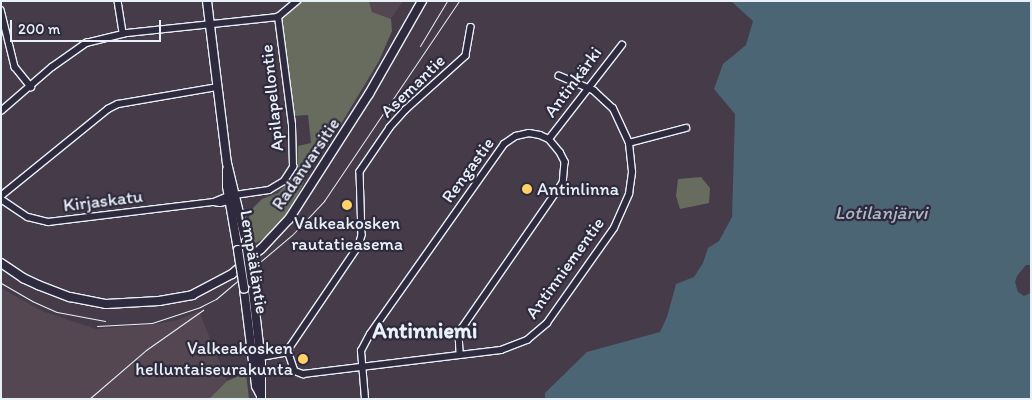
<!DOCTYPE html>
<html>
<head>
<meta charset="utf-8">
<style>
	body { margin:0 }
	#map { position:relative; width:1032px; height:400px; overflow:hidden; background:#453b49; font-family:Itim,sans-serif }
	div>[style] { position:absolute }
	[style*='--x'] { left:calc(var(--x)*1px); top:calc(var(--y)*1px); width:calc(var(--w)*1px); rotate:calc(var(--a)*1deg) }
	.built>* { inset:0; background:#544751 }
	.green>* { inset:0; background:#676c5e }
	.water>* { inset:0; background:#4c6575 }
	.roads { filter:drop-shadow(1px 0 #e8f1f8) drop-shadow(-1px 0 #e8f1f8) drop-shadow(0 1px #e8f1f8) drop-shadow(0 -1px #e8f1f8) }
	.street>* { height:5.5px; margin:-2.75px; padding:0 2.75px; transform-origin:2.75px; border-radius:2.75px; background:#2f2a3d }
	.secondary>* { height:8px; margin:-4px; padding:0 4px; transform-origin:4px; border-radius:4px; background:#2f2a3d }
	.rail>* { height:1px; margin:-0.5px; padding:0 0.5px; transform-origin:0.5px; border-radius:0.5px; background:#e8f1f8 }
	.bridges { filter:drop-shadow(1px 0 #e8f1f8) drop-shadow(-1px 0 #e8f1f8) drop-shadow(0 1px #e8f1f8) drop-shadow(0 -1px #e8f1f8) }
	.secondary-bridge>* { height:8px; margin:-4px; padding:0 4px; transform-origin:4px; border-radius:4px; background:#2f2a3d }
	.dots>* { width:14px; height:14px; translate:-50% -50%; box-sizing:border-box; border:2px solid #2f2a3d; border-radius:50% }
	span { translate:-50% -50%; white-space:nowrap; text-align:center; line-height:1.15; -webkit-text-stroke:4.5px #2f2a3d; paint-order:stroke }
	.street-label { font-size:18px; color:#e8f1f8 }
	.poi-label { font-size:18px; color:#e8f1f8 }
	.left { translate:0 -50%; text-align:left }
	.right { translate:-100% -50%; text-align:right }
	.water-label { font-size:19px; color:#aab9c4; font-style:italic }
	.district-label { font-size:22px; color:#e8f1f8; font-weight:700 }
	.frame { position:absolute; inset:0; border:2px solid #e8f1f8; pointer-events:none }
	.scale { position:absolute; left:10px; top:20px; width:151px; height:22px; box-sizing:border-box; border:2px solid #e8f1f8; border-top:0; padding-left:6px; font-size:15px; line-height:18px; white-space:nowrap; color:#e8f1f8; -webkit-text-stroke:4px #2f2a3d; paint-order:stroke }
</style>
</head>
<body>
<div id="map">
	<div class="built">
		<div style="clip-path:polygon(369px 1px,403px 1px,391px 19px,372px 12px)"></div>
		<div style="clip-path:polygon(1px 288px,42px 311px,96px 329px,157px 324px,178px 320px,199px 311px,227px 381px,209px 399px,1px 399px)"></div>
	</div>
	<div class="green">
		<div style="clip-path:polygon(300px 1px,369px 1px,372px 12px,391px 19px,392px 31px,379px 61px,341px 124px,315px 158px,298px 195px,282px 221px,269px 235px,254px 244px,249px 217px,251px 210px,262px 199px,278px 193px,297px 172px,298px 146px,311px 143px,308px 115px,294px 116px,281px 21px,284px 15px)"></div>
		<div style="clip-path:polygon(701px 177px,710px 188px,709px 203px,680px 209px,676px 196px,678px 179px)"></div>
		<div style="clip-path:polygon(246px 373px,249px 399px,209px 399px,227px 381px)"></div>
	</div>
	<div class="water">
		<div style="clip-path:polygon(731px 1px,1031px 1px,1031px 265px,1026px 265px,1017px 276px,1015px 282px,1018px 292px,1024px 296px,1031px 293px,1031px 399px,545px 399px,545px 393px,587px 352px,660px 332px,667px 317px,676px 284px,694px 277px,703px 263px,708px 248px,719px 241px,732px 217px,735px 114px,714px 89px,723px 64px,746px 45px,753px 21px)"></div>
	</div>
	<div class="roads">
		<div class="street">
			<div style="--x:118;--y:1;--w:33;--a:81"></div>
			<div style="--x:1;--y:10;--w:59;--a:76.2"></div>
			<div style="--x:15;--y:67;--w:26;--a:51"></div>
			<div style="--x:471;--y:27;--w:29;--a:100"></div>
			<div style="--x:466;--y:56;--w:81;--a:138"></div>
			<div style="--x:406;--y:110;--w:24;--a:132"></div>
			<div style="--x:390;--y:128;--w:53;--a:124.3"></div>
			<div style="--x:360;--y:172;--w:63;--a:88.2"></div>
			<div style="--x:362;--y:235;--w:11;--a:105"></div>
			<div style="--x:359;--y:246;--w:127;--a:124.1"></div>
			<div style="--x:288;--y:351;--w:21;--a:71"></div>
			<div style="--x:295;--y:371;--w:9;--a:21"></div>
			<div style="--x:303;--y:374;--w:199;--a:-6.9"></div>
			<div style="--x:501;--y:350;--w:28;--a:-21"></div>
			<div style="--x:527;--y:340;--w:26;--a:-40"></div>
			<div style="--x:547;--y:323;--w:116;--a:-54.8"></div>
			<div style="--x:614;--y:228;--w:37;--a:-66"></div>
			<div style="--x:629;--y:194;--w:22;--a:-82"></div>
			<div style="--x:632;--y:172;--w:29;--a:-96"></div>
			<div style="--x:629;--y:143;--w:38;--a:-115"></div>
			<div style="--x:613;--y:109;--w:26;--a:-137"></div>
			<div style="--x:594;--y:91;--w:38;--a:-157"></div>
			<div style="--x:1;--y:111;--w:67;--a:-40.8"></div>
			<div style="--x:52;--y:67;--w:42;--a:-35.2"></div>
			<div style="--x:86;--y:43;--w:42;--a:-13.7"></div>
			<div style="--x:127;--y:33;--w:152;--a:-6"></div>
			<div style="--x:278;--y:17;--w:25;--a:-40"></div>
			<div style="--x:549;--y:139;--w:119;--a:-52.2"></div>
			<div style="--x:629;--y:143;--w:59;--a:-14.7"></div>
			<div style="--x:1;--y:196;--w:138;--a:-39.1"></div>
			<div style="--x:108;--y:109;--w:11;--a:-27"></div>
			<div style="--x:118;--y:104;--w:100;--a:-9.7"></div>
			<div style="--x:1;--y:199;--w:32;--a:34"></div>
			<div style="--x:28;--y:217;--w:21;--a:14"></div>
			<div style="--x:48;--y:222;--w:167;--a:-6.9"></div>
			<div style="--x:214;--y:202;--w:6;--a:9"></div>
			<div style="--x:220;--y:203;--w:12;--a:-14"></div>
			<div style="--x:214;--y:202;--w:15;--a:-23"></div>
			<div style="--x:228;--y:196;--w:41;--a:-8.3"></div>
			<div style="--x:269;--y:190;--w:17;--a:-31"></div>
			<div style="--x:284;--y:181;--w:17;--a:-57"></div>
			<div style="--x:293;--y:167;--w:42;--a:-91.4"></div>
			<div style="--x:292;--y:125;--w:109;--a:-97.4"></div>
			<div style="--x:365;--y:399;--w:48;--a:-94.8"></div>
			<div style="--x:361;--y:351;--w:19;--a:-62"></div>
			<div style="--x:370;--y:334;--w:232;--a:-54.8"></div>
			<div style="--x:504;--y:144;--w:14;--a:-34"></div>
			<div style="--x:516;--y:136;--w:13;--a:-13"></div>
			<div style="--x:529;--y:133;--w:11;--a:10"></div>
			<div style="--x:540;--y:135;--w:10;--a:24"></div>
			<div style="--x:549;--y:139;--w:17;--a:50"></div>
			<div style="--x:560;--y:152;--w:11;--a:63"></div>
			<div style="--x:565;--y:162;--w:21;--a:95"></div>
			<div style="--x:563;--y:183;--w:183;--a:124.7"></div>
			<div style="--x:459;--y:333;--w:21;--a:87"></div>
		</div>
		<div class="secondary">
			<div style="--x:207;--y:1;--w:163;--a:83"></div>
			<div style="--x:227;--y:163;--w:81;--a:76.5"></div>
			<div style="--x:227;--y:170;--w:16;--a:90"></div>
			<div style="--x:227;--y:186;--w:65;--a:80.2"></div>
			<div style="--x:1;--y:263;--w:27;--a:34"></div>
			<div style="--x:23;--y:278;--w:17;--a:25"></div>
			<div style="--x:38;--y:285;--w:34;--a:21"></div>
			<div style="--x:70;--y:297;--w:37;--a:11"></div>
			<div style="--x:106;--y:304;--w:53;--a:-3.2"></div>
			<div style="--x:159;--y:301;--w:34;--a:-10"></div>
			<div style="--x:192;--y:295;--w:45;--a:-27.7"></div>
			<div style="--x:232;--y:274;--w:38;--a:-41"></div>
			<div style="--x:261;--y:249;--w:41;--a:-47"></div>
			<div style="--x:289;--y:219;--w:148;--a:-57.4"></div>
			<div style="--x:369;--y:94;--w:107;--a:-60.3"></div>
			<div style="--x:252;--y:283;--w:81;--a:83.6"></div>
			<div style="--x:261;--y:363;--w:36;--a:90"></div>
			<div style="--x:244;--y:289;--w:98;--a:82.9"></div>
			<div style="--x:256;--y:386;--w:9;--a:63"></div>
			<div style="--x:255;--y:357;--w:34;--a:-10"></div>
		</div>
	</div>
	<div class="rail">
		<div style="--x:420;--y:46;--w:52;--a:-59"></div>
		<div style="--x:1;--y:283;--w:36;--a:30"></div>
		<div style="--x:32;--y:301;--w:27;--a:24"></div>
		<div style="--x:57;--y:312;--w:49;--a:10.6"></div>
		<div style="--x:97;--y:326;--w:55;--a:-3.1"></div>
		<div style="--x:152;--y:323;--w:51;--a:-18.4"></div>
		<div style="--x:200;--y:307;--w:18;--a:-27"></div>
		<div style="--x:216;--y:299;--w:99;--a:-40.1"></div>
		<div style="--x:292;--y:235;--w:47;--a:-46.7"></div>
		<div style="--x:324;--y:201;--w:241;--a:-56"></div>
		<div style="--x:89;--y:399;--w:75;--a:-40.7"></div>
		<div style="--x:146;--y:350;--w:70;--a:-35.1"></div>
	</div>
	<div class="bridges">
		<div class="secondary-bridge">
			<div style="--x:246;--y:242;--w:41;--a:81.7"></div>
			<div style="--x:238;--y:250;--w:39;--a:81"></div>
		</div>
	</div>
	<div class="dots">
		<div style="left:527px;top:189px;background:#ffd166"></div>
		<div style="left:347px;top:205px;background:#ffd166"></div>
		<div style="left:303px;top:359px;background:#ffd166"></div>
	</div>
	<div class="street-label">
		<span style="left:573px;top:82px;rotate:-53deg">Antinkärki</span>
		<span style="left:413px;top:86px;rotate:-44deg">Asemantie</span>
		<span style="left:272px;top:98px;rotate:-96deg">Apilapellontie</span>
		<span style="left:306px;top:164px;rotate:-56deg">Radanvarsitie</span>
		<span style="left:468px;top:170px;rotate:-54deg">Rengastie</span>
		<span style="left:103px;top:201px;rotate:-7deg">Kirjaskatu</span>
		<span style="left:254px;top:262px;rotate:81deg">Lempääläntie</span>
		<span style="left:565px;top:268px;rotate:-54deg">Antinniementie</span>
	</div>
	<div class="poi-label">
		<span class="left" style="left:537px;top:189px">Antinlinna</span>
		<span style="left:347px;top:234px">Valkeakosken<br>rautatieasema</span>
		<span class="right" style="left:293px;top:359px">Valkeakosken<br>helluntaiseurakunta</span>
	</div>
	<div class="water-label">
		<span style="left:881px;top:213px">Lotilanjärvi</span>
	</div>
	<div class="district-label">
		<span style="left:425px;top:331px">Antinniemi</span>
	</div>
	<div class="frame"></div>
	<div class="scale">200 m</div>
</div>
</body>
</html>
